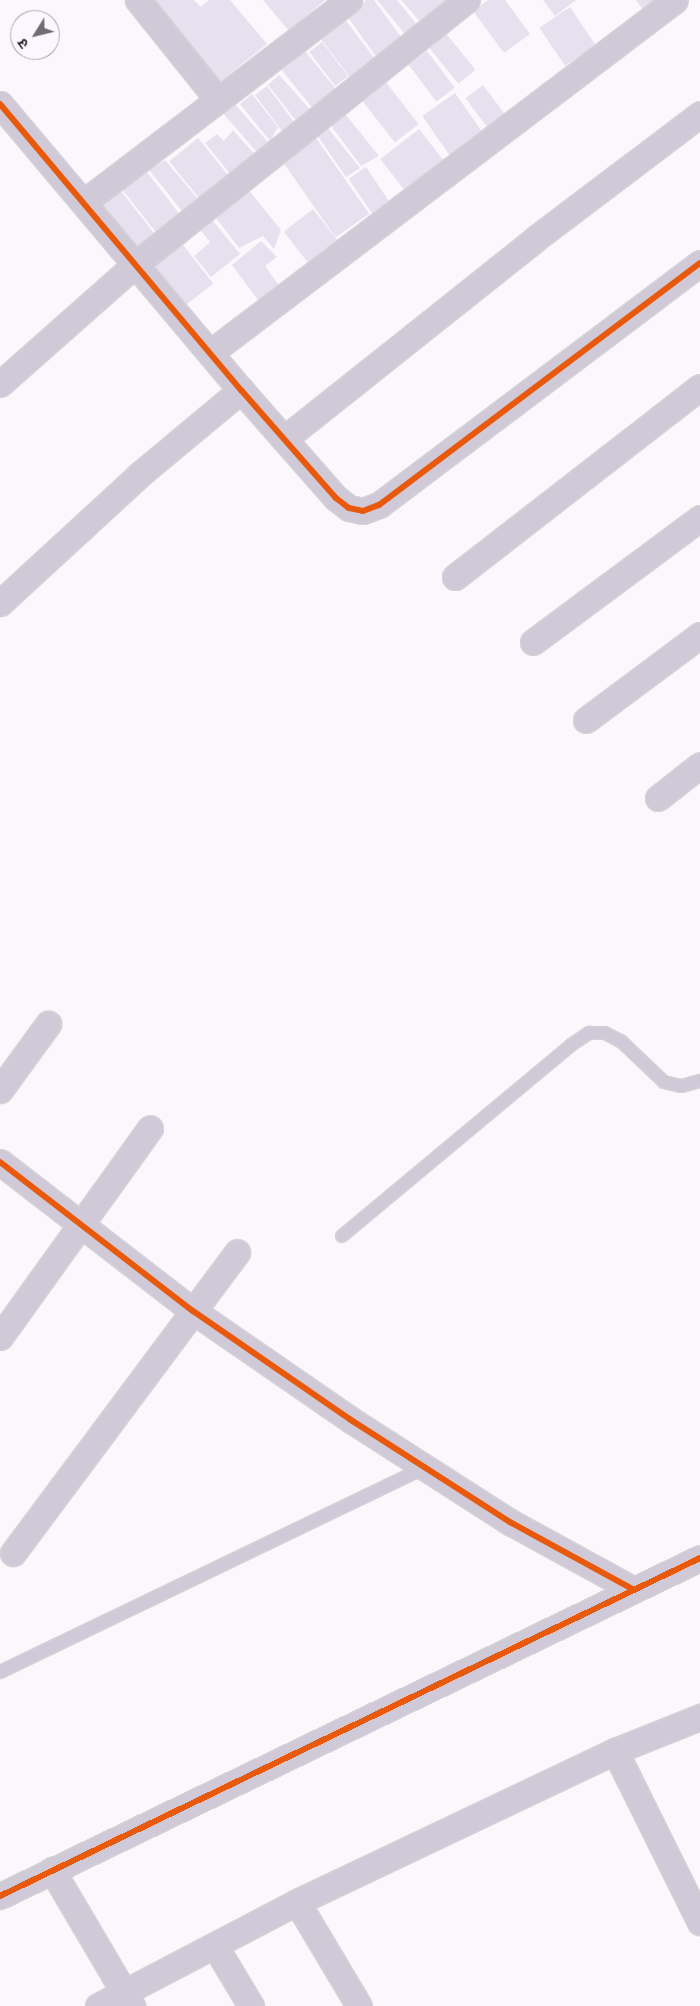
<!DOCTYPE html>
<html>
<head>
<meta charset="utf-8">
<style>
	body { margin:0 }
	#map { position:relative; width:700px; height:2006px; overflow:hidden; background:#faf8fd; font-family:"Fira Sans Condensed","Noto Sans Devanagari",sans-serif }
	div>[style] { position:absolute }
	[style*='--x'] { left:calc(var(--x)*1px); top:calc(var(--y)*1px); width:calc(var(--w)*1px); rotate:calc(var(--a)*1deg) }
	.building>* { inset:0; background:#e6e1ef; transform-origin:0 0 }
	.roads { filter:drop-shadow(1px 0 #d4d2d6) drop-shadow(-1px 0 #d4d2d6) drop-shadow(0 1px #d4d2d6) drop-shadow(0 -1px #d4d2d6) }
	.service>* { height:12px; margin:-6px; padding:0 6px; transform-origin:6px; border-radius:6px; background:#d0cad8 }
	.minor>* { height:25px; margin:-12.5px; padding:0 12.5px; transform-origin:12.5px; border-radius:12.5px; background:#d0cad8 }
	.cycleway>* { height:6px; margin:-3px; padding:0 3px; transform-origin:3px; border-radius:3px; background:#e8590c }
	span { translate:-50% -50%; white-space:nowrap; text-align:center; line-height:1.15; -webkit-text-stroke:5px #faf7fe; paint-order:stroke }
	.north { position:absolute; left:10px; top:10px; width:50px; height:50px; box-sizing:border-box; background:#faf7fe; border:1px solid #a5a2a9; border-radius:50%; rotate:234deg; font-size:14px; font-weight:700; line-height:20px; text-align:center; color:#252329 }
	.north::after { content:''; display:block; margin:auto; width:18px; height:22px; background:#706e73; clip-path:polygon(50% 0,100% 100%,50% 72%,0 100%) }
</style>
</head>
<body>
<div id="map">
	<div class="building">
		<div style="clip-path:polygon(147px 0,194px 0,201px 7px,209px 0,230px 0,267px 44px,217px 84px)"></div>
		<div style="clip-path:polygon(263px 0,325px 0,289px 31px)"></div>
		<div style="clip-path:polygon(366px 0,374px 0,406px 44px,382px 65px,347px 16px)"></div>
		<div style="clip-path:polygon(377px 0,397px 0,422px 31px,410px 40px)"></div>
		<div style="clip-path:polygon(401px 0,447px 0,425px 27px)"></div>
		<div style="clip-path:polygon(488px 0,505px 0,530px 34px,504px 53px,473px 11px)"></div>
		<div style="clip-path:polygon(543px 0,576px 0,555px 16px)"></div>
		<div style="clip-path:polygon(636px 0,664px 0,647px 15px)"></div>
		<div style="left:570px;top:7px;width:46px;height:37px;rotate:56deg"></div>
		<div style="left:344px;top:18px;width:58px;height:31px;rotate:53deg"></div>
		<div style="left:444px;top:31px;width:50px;height:22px;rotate:51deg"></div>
		<div style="left:322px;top:42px;width:43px;height:16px;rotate:53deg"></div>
		<div style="left:305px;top:51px;width:57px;height:30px;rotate:51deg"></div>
		<div style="left:427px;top:51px;width:46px;height:23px;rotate:53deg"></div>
		<div style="clip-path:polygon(279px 75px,316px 116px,301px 127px,268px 85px)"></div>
		<div style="left:381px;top:76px;width:61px;height:30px;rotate:52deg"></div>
		<div style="left:483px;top:85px;width:44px;height:22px;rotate:53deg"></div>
		<div style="left:267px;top:86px;width:54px;height:15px;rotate:53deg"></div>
		<div style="left:455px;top:93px;width:50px;height:40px;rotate:55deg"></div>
		<div style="clip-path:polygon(252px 94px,278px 127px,270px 141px,240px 104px)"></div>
		<div style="left:234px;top:103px;width:60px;height:15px;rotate:49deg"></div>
		<div style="clip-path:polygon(342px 110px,379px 156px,361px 166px,329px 123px)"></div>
		<div style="clip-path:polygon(327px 127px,360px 168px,346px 177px,317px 135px)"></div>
		<div style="left:419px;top:129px;width:46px;height:49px;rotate:52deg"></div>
		<div style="clip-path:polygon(233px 130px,259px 159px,235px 180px,205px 143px,217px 134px,224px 141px)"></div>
		<div style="left:314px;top:135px;width:96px;height:41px;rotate:55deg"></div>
		<div style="left:198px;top:138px;width:55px;height:37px;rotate:51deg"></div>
		<div style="clip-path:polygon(165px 160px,203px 205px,186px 216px,149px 170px)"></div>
		<div style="left:366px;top:167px;width:42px;height:21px;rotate:56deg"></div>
		<div style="left:146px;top:171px;width:60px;height:30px;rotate:52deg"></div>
		<div style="clip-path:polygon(248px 189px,281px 230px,274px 249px,263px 236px,239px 248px,212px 213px)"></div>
		<div style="left:121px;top:191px;width:58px;height:28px;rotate:52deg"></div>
		<div style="left:313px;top:209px;width:43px;height:37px;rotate:52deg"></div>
		<div style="clip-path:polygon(209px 216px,240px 254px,211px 277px,194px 256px,210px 242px,197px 226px)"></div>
		<div style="left:180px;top:241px;width:54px;height:43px;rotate:52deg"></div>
		<div style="clip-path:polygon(261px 241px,277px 257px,265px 266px,283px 291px,264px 308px,232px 265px)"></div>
	</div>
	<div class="roads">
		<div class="service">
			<div style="--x:342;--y:1236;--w:298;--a:-39.8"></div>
			<div style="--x:571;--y:1045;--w:22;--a:-34"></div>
			<div style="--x:589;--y:1033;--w:16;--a:0"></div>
			<div style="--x:605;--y:1033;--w:19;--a:28"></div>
			<div style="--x:622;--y:1042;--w:58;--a:43.6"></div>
			<div style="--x:664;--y:1082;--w:18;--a:13"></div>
			<div style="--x:682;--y:1086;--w:19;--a:-16"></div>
			<div style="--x:0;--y:1672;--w:470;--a:-25.7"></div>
		</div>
		<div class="minor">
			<div style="--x:138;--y:0;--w:128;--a:51.3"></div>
			<div style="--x:0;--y:104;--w:374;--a:49.9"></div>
			<div style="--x:241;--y:390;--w:144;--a:48.7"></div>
			<div style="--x:336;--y:498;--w:16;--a:38"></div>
			<div style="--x:349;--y:508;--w:14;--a:12"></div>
			<div style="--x:363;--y:511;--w:17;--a:-21"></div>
			<div style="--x:379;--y:505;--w:402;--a:-37"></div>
			<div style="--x:84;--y:202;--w:333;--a:-37.3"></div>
			<div style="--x:211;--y:352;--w:582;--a:-37.18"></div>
			<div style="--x:0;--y:384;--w:183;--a:-41.5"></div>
			<div style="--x:137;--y:263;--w:422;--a:-38.6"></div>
			<div style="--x:284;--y:439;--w:321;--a:-38.5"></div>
			<div style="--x:535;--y:239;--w:207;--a:-37.1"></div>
			<div style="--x:455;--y:577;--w:310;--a:-37.8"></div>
			<div style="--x:0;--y:603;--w:189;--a:-42.6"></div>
			<div style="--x:139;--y:475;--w:133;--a:-39.8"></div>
			<div style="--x:533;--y:642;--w:208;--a:-36.6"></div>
			<div style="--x:586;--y:720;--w:142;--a:-36.7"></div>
			<div style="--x:658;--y:798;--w:53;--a:-38.2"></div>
			<div style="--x:0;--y:1090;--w:82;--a:-54"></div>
			<div style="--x:0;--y:1162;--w:244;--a:37.7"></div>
			<div style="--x:193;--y:1311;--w:192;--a:34.6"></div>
			<div style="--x:351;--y:1420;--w:189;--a:32.7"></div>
			<div style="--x:510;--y:1522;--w:141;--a:28.7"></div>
			<div style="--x:0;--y:1337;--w:257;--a:-54.3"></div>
			<div style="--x:13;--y:1553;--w:375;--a:-53.3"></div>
			<div style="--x:615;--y:1751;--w:191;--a:63.6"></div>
			<div style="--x:52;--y:1870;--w:158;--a:59.5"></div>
			<div style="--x:0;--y:1896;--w:777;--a:-25.77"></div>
			<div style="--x:297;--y:1902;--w:121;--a:59.2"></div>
			<div style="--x:215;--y:1946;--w:70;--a:59"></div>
			<div style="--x:98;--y:2006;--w:225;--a:-27.6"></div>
			<div style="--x:297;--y:1902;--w:352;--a:-25.4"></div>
			<div style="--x:615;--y:1751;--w:92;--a:-21.8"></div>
		</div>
	</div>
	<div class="cycleway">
		<div style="--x:0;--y:104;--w:374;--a:49.9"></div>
		<div style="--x:241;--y:390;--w:144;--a:48.7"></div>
		<div style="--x:336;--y:498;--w:16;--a:38"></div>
		<div style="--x:349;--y:508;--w:14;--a:12"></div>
		<div style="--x:363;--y:511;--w:17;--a:-21"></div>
		<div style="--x:379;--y:505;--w:402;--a:-37"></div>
		<div style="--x:0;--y:1162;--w:244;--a:37.7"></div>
		<div style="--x:193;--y:1311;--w:192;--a:34.6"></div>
		<div style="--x:351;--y:1420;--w:189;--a:32.7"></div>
		<div style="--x:510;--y:1522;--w:141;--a:28.7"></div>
		<div style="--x:0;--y:1896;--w:777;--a:-25.77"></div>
	</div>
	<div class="north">उ</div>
</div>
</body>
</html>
